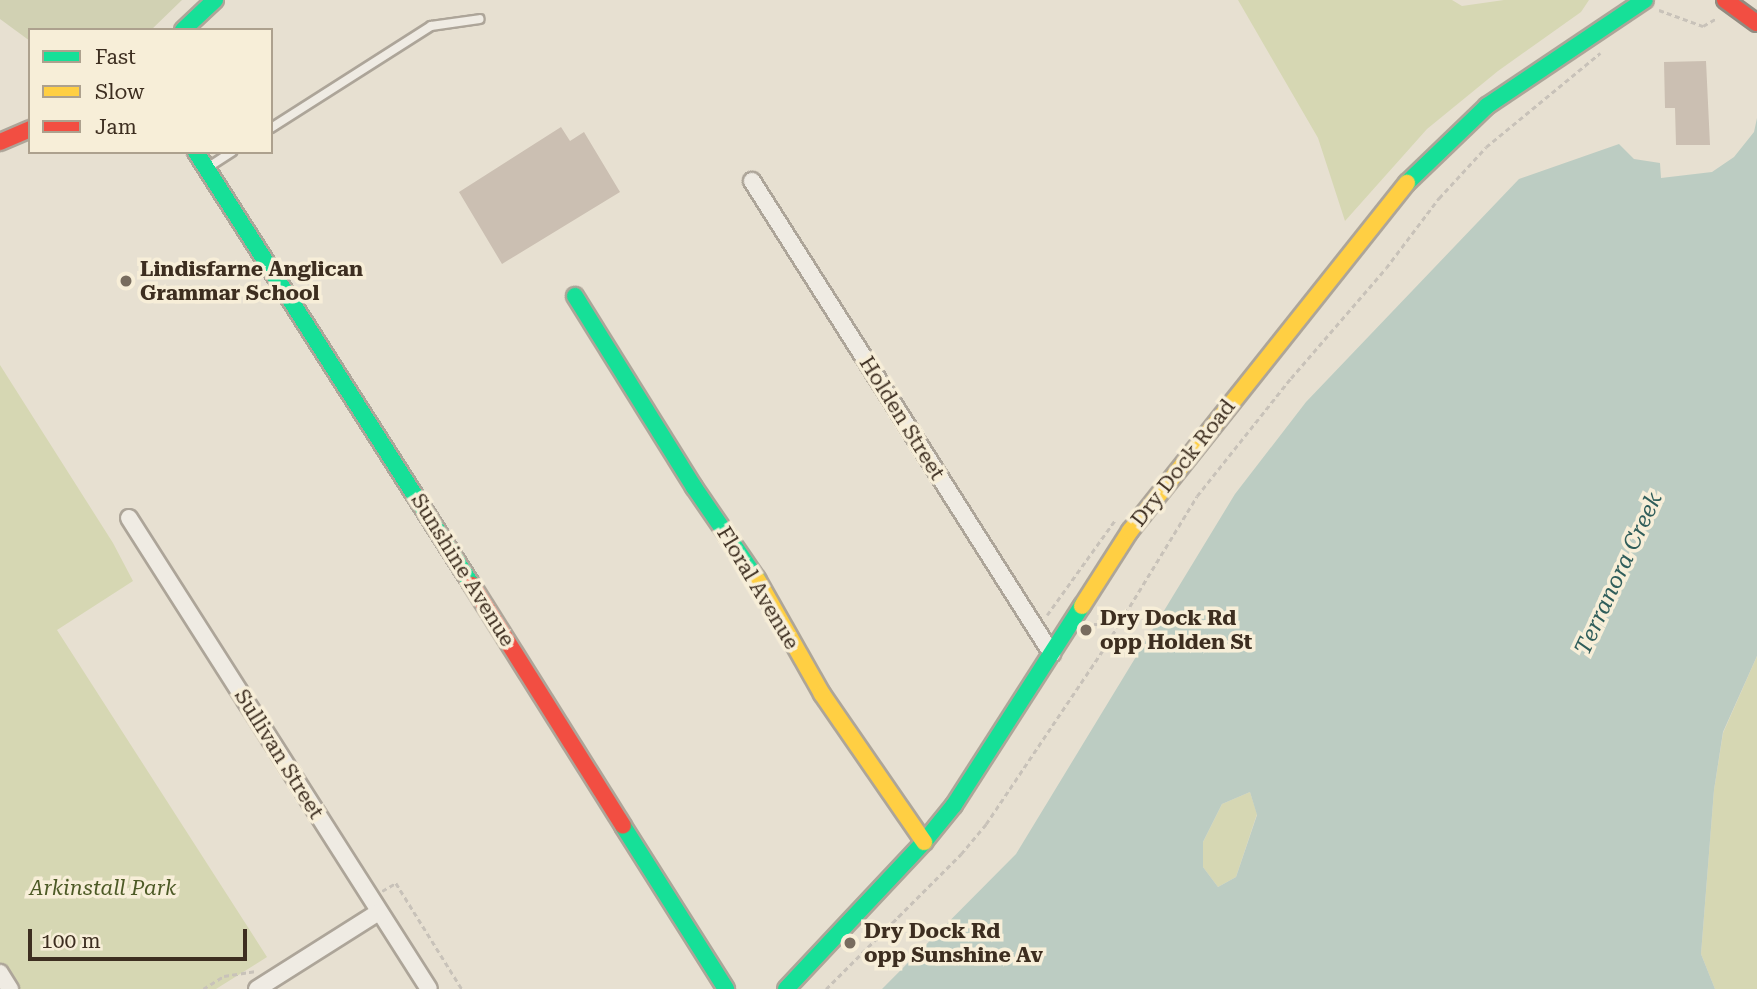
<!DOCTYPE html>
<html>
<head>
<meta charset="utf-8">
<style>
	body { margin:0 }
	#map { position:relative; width:1757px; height:989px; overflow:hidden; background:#e7e0d1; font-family:"Roboto Serif",serif }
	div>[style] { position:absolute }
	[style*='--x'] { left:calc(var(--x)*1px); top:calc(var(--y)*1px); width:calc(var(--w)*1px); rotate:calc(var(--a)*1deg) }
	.green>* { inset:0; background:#d6d7b3 }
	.cemetery>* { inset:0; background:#d1d1b3 }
	.water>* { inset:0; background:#bcccc2 }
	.building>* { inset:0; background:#cbbfb2 }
	.path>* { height:2.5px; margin-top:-1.25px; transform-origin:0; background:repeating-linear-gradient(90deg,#c8c2b9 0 5px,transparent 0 8.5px) }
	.roads { filter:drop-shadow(2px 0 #ada599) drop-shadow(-2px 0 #ada599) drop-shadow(0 2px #ada599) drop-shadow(0 -2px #ada599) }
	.lane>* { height:8px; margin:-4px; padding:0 4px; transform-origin:4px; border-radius:4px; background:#efebe3 }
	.street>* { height:16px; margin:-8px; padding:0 8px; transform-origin:8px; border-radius:8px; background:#efebe3 }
	.fast>* { height:16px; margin:-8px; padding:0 8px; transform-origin:8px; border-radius:8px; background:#16e098 }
	.slow>* { height:16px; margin:-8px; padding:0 8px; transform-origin:8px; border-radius:8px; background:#ffcf43 }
	.jam>* { height:16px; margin:-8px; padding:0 8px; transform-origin:8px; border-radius:8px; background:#f24e42 }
	.bridges { filter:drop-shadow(2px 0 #928b80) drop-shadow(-2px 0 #928b80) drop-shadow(0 2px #928b80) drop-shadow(0 -2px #928b80) }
	.jam-bridge>* { height:16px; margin:-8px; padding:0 8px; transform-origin:8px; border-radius:8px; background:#f24e42 }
	.dots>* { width:19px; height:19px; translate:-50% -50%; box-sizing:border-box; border:4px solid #f7eed8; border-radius:50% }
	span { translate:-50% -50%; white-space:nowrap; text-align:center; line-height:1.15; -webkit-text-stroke:7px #f7eed8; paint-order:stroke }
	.poi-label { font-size:21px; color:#3d2e20; font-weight:700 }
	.left { translate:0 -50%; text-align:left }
	.street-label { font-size:21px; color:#3d2e20 }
	.park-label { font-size:21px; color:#4d5a26; font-style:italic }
	.water-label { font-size:23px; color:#2f5d5a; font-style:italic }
	.legend { position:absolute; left:28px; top:28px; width:245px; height:126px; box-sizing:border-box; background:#f7eed8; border:2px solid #ada18e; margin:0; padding:9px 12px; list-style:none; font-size:21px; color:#3d2e20 }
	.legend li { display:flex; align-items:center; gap:14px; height:35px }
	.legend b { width:35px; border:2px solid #ada18e }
	.scale { position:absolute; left:28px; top:929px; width:219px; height:32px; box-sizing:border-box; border:4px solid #3d2e20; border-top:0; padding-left:9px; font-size:21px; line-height:24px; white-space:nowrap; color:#3d2e20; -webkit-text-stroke:5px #f7eed8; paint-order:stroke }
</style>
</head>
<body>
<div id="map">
	<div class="green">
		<div style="clip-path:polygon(1238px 0,1452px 0,1462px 6px,1504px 0,1589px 0,1581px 12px,1498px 71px,1427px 129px,1345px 221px,1318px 138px)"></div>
		<div style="clip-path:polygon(0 365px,113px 543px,133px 581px,57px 630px,267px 957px,216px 989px,0 989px)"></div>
		<div style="clip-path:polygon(1757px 656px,1757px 989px,1715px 989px,1701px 954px,1714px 790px,1723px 733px)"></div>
		<div style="clip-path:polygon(1250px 792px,1257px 814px,1236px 877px,1218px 887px,1203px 867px,1203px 842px,1222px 804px)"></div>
	</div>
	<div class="cemetery">
		<div style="clip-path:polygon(0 0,182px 0,151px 30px,30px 30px,30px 41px,0 19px)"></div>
	</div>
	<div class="water">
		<div style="clip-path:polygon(evenodd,1757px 118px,1757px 656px,1723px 732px,1714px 790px,1701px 954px,1715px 989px,882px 989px,1016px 854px,1235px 494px,1306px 402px,1519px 179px,1619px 144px,1634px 159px,1660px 163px,1661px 178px,1712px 172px,1734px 157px,1754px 132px,1757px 118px,1250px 792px,1257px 815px,1236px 877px,1218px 887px,1203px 867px,1203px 842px,1222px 804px,1250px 792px)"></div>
	</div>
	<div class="building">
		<div style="clip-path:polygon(1706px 61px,1710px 145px,1676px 145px,1675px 108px,1665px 108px,1664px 62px)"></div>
		<div style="clip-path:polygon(561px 127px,570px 141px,584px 132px,620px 192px,502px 264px,459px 192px)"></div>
	</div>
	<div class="path">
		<div style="--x:1659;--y:10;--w:47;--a:20"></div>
		<div style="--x:1703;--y:26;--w:16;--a:-30"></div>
		<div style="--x:1047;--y:615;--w:117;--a:-54.4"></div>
		<div style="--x:1094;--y:624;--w:24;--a:2"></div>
		<div style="--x:382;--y:891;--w:16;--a:-30"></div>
		<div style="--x:396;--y:883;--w:125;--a:58.1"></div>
		<div style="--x:203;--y:989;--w:25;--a:-32"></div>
		<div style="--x:224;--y:976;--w:31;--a:-9"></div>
		<div style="--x:826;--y:989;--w:191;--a:-45"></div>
		<div style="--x:961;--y:854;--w:39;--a:-50"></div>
		<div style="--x:986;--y:824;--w:210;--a:-56.1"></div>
		<div style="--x:1103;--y:650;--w:180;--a:-58.6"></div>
		<div style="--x:1197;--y:496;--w:151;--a:-51.5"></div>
		<div style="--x:1291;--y:378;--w:145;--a:-49.2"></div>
		<div style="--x:1386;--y:268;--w:88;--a:-52.9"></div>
		<div style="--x:1439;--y:198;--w:69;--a:-47.3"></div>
		<div style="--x:1486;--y:147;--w:148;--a:-39.5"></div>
	</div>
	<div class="roads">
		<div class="lane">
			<div style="--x:271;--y:128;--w:190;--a:-32.5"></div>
			<div style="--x:431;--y:26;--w:49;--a:-8.1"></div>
			<div style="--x:207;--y:168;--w:30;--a:-33"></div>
		</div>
		<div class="street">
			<div style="--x:752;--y:181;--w:560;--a:57.62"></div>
			<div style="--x:129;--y:518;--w:558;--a:57.51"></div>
			<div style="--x:0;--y:973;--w:19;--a:58"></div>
			<div style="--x:257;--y:989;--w:144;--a:-32.3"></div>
		</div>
		<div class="fast">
			<div style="--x:183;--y:30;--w:44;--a:-43.2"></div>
			<div style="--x:196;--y:152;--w:513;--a:57.49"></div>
			<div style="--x:1407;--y:183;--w:111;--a:-43.9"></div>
			<div style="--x:1487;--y:106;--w:190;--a:-33.9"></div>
			<div style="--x:575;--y:296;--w:225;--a:58.1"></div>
			<div style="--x:694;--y:487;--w:112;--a:55.6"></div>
			<div style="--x:623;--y:826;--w:193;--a:57.7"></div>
			<div style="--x:786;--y:989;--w:202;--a:-46.8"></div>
			<div style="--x:924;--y:842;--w:48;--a:-51"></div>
			<div style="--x:954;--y:805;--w:237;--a:-57.3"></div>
		</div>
		<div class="slow">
			<div style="--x:757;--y:579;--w:132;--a:60.5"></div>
			<div style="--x:822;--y:694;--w:180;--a:55.4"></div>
			<div style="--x:1082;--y:606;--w:89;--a:-57.4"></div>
			<div style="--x:1130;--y:531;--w:445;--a:-51.5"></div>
		</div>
		<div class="jam">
			<div style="--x:0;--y:142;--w:33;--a:-23"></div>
			<div style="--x:472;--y:585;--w:284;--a:57.9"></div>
		</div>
	</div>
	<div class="bridges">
		<div class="jam-bridge">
			<div style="--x:1725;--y:0;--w:39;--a:36"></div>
		</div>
	</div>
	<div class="dots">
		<div style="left:126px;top:281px;background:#786c5e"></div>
		<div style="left:1086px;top:630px;background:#786c5e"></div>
		<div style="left:850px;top:943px;background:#786c5e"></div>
	</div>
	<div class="poi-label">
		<span class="left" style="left:140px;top:281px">Lindisfarne Anglican<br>Grammar School</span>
		<span class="left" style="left:1100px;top:630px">Dry Dock Rd<br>opp Holden St</span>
		<span class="left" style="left:864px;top:943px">Dry Dock Rd<br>opp Sunshine Av</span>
	</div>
	<div class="street-label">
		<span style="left:902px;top:418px;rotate:58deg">Holden Street</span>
		<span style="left:1183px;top:463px;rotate:-52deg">Dry Dock Road</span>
		<span style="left:463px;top:570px;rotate:58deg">Sunshine Avenue</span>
		<span style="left:758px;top:588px;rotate:59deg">Floral Avenue</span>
		<span style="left:279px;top:754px;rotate:58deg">Sullivan Street</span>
	</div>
	<div class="park-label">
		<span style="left:103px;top:888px">Arkinstall Park</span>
	</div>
	<div class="water-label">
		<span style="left:1619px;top:574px;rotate:-65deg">Terranora Creek</span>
	</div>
	<ul class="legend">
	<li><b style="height:9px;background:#16e098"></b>Fast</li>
	<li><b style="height:9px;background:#ffcf43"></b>Slow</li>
	<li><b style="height:9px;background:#f24e42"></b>Jam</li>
	</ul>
	<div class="scale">100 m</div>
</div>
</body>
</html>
